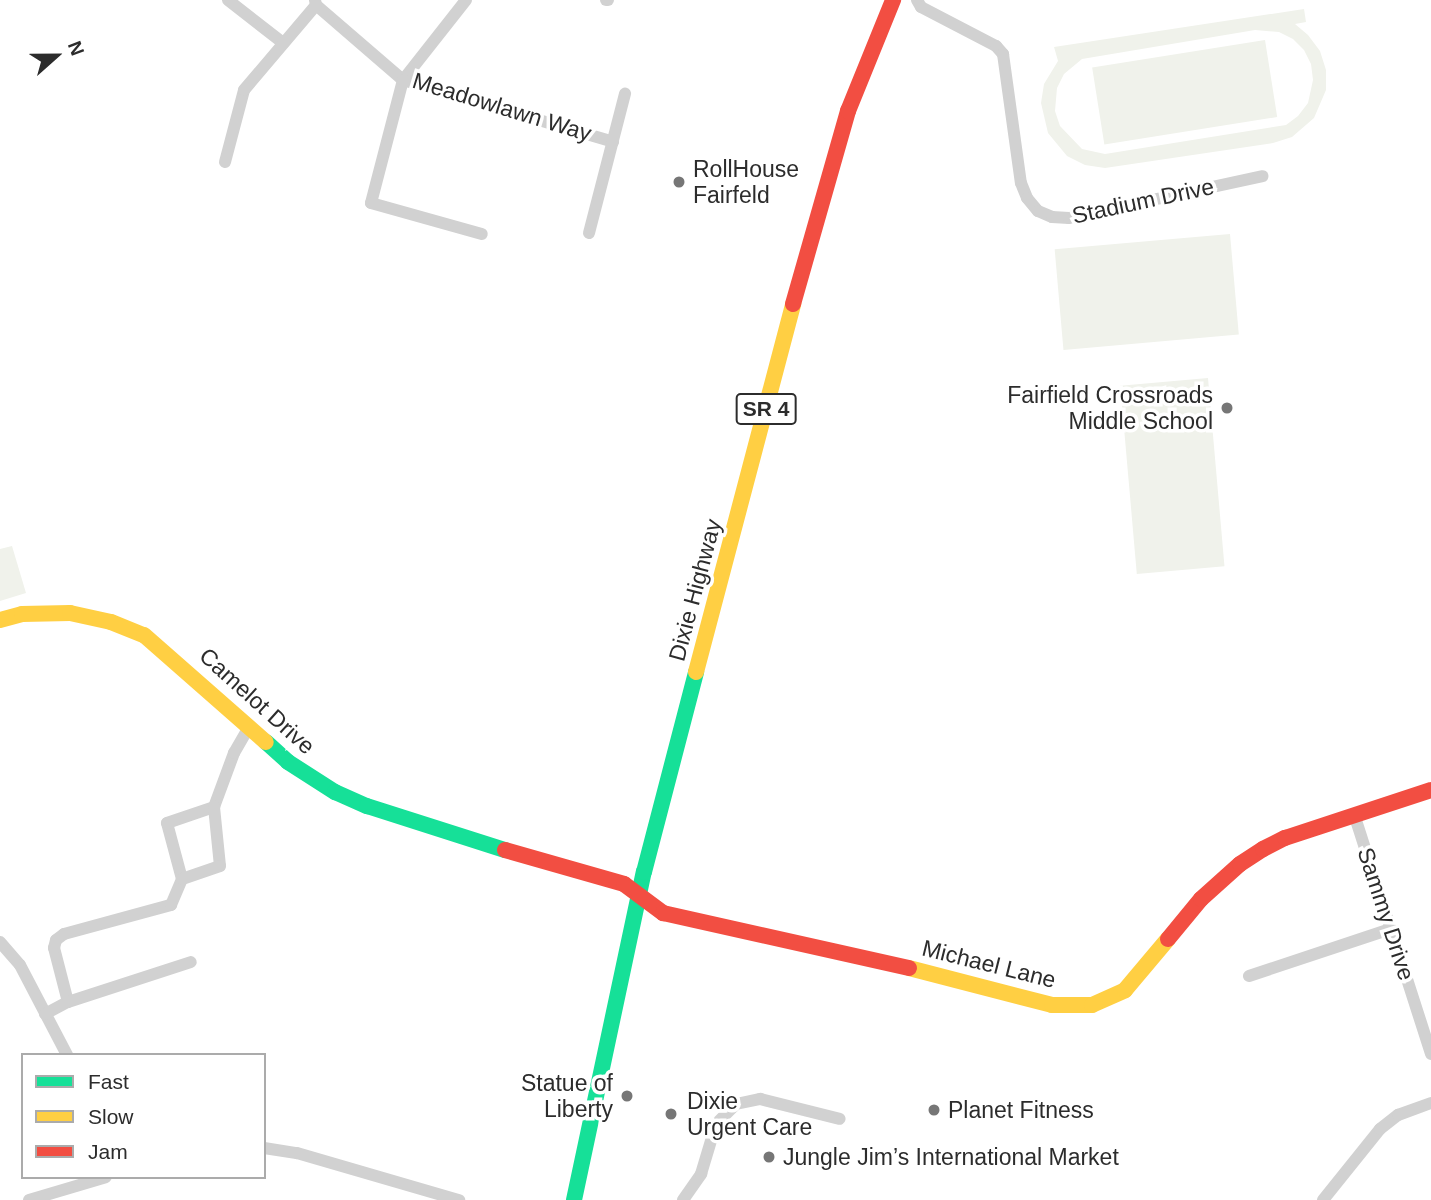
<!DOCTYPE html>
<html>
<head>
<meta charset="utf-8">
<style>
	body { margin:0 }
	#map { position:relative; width:1431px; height:1200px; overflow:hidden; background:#fff; font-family:Helvetica,sans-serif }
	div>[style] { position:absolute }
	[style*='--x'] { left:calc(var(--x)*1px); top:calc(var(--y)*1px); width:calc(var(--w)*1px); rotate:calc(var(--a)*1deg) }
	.green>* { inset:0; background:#f0f2eb; transform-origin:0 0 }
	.street>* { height:12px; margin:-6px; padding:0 6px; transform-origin:6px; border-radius:6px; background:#d1d1d1 }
	.fast>* { height:16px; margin:-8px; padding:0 8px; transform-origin:8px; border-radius:8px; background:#16e098 }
	.slow>* { height:16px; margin:-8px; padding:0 8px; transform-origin:8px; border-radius:8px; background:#ffcf43 }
	.jam>* { height:16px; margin:-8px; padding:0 8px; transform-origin:8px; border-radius:8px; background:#f24e42 }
	.dots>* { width:19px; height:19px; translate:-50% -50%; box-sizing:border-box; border:4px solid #fff; border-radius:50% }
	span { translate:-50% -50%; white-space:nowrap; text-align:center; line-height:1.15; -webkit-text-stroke:7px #fff; paint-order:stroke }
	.shield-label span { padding:2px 5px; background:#fff; border:2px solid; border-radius:5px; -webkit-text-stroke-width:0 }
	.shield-label { font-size:21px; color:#2c2c2c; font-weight:700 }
	.street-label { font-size:23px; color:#2c2c2c }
	.poi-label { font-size:23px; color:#2c2c2c }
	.left { translate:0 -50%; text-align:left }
	.right { translate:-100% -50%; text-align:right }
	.legend { position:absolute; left:21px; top:1053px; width:245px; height:126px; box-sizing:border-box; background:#fff; border:2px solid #ababab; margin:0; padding:9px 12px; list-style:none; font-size:21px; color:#2c2c2c }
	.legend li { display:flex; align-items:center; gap:14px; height:35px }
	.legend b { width:35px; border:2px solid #ababab }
	.north { position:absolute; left:21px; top:21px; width:70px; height:70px; -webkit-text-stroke:5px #fff; paint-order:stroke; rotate:69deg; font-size:19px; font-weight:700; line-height:28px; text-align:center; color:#2c2c2c }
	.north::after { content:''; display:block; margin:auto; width:24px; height:32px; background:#2c2c2c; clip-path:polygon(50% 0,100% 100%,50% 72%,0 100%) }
</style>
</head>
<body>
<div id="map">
	<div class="green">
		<div style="clip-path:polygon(evenodd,1304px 9px,1306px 22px,1295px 24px,1308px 35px,1320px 51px,1326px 70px,1326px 90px,1314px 118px,1292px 137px,1273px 143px,1105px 168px,1085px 165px,1067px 156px,1048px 133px,1041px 103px,1044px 84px,1058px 61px,1054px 47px,1304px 9px,1255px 30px,1279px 32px,1293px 39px,1304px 50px,1311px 64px,1313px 80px,1308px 103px,1298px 116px,1286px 125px,1105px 154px,1082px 149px,1060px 126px,1055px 111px,1057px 88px,1064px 74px,1082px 59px,1255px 30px)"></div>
		<div style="left:1265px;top:40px;width:78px;height:175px;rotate:81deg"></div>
		<div style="left:1230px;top:234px;width:101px;height:176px;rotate:85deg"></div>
		<div style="left:1208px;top:378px;width:189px;height:88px;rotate:85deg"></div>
		<div style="clip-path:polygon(12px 546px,26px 593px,0 601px,0 549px)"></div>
	</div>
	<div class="street">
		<div style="--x:228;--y:0;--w:70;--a:38"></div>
		<div style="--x:315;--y:0;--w:5;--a:79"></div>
		<div style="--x:316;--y:5;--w:115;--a:40.8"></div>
		<div style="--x:403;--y:80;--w:127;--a:104.6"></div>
		<div style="--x:371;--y:203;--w:115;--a:15.6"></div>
		<div style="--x:466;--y:0;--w:102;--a:128.2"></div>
		<div style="--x:403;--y:80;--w:219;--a:16.4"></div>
		<div style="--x:606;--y:0;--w:2;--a:0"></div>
		<div style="--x:917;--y:0;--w:8;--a:60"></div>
		<div style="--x:921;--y:7;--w:85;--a:27.5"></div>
		<div style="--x:996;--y:46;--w:11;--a:49"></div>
		<div style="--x:1003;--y:54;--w:130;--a:82.1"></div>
		<div style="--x:1021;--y:183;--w:16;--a:68"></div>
		<div style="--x:1027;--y:198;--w:17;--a:50"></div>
		<div style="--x:1038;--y:211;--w:15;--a:23"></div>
		<div style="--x:1052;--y:217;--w:17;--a:3"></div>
		<div style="--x:1069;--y:218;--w:198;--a:-12.2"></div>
		<div style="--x:225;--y:162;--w:74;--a:-75.2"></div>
		<div style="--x:244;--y:90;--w:111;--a:-49.7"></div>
		<div style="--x:589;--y:233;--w:144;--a:-75.5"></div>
		<div style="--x:214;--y:807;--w:58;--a:-69.7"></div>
		<div style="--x:234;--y:753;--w:28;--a:-60"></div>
		<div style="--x:1354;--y:814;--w:252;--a:72.2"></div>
		<div style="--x:0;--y:942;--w:30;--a:49"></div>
		<div style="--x:20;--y:965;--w:102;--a:62.4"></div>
		<div style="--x:1249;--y:976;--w:149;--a:-18.4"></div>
		<div style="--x:68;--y:1002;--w:56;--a:-104.5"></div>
		<div style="--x:54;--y:948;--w:8;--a:-76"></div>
		<div style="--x:56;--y:940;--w:10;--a:-37"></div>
		<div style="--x:64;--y:934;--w:111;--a:-15.2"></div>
		<div style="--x:171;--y:905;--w:28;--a:-67"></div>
		<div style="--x:182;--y:879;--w:58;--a:-105"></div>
		<div style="--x:167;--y:823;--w:50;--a:-18.8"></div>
		<div style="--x:214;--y:807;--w:59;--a:84.2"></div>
		<div style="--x:220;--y:866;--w:40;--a:161.1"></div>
		<div style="--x:45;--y:1014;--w:26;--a:-28"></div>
		<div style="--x:68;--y:1002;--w:129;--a:-18"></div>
		<div style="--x:264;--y:1148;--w:33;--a:9"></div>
		<div style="--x:297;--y:1153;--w:169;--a:16.2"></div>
		<div style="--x:29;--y:1200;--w:80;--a:-16.6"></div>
		<div style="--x:683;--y:1200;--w:32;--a:-55"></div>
		<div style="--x:701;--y:1174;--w:52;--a:-73.3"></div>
		<div style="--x:716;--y:1124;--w:28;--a:-45"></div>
		<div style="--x:736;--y:1104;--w:25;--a:-12"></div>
		<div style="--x:760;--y:1099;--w:82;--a:14"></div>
		<div style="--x:1323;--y:1200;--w:91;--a:-51.2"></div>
		<div style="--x:1380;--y:1129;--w:23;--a:-38"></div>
		<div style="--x:1398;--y:1115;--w:35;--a:-20"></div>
	</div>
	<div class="fast">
		<div style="--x:266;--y:742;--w:30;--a:42"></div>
		<div style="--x:288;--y:762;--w:56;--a:32.6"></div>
		<div style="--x:335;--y:792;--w:35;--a:24"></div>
		<div style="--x:367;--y:806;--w:145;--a:17.7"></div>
		<div style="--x:574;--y:1200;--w:335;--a:-78"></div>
		<div style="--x:644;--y:872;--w:207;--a:-75.4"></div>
	</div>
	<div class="slow">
		<div style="--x:0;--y:620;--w:23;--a:-15"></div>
		<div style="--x:22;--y:614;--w:48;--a:-1.2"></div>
		<div style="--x:70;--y:613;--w:42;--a:12.4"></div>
		<div style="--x:111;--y:622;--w:35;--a:22"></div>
		<div style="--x:144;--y:635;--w:162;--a:41.3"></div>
		<div style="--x:696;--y:672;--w:381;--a:-75.2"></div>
		<div style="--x:909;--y:968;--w:148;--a:14.5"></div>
		<div style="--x:1052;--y:1005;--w:40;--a:0"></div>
		<div style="--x:1092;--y:1005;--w:36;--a:-24"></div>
		<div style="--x:1125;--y:990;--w:67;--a:-49.9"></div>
	</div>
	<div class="jam">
		<div style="--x:793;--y:304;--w:201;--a:-74.1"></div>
		<div style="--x:848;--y:111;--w:120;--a:-67.9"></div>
		<div style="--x:505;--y:850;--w:124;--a:15.9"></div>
		<div style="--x:624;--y:884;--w:49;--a:36.6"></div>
		<div style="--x:663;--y:913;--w:252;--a:12.6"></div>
		<div style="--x:1168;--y:939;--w:52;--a:-50.5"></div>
		<div style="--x:1201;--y:899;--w:52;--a:-41.9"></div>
		<div style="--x:1240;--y:864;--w:27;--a:-33"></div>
		<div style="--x:1263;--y:849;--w:25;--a:-27"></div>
		<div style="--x:1285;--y:838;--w:154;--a:-18.2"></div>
	</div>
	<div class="dots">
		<div style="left:679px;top:182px;background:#767676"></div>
		<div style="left:1227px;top:408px;background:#767676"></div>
		<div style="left:627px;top:1096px;background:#767676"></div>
		<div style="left:934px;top:1110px;background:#767676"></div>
		<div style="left:671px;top:1114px;background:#767676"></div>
		<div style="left:769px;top:1157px;background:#767676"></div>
	</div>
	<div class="shield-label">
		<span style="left:766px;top:409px">SR 4</span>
	</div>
	<div class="street-label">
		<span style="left:502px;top:107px;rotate:17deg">Meadowlawn Way</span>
		<span style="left:1143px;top:201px;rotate:-12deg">Stadium Drive</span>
		<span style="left:695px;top:590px;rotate:-75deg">Dixie Highway</span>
		<span style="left:257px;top:701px;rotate:42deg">Camelot Drive</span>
		<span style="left:1386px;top:914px;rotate:72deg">Sammy Drive</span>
		<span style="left:989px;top:964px;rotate:14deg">Michael Lane</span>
	</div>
	<div class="poi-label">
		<span class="left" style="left:693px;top:182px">RollHouse<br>Fairfeld</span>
		<span class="right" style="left:1213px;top:408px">Fairfield Crossroads<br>Middle School</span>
		<span class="right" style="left:613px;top:1096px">Statue of<br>Liberty</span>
		<span class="left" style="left:687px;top:1114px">Dixie<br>Urgent Care</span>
		<span class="left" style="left:948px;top:1110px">Planet Fitness</span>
		<span class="left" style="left:783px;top:1157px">Jungle Jim’s International Market</span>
	</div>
	<ul class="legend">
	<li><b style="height:9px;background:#16e098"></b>Fast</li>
	<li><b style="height:9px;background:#ffcf43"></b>Slow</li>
	<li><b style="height:9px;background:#f24e42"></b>Jam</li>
	</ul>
	<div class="north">N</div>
</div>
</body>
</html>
